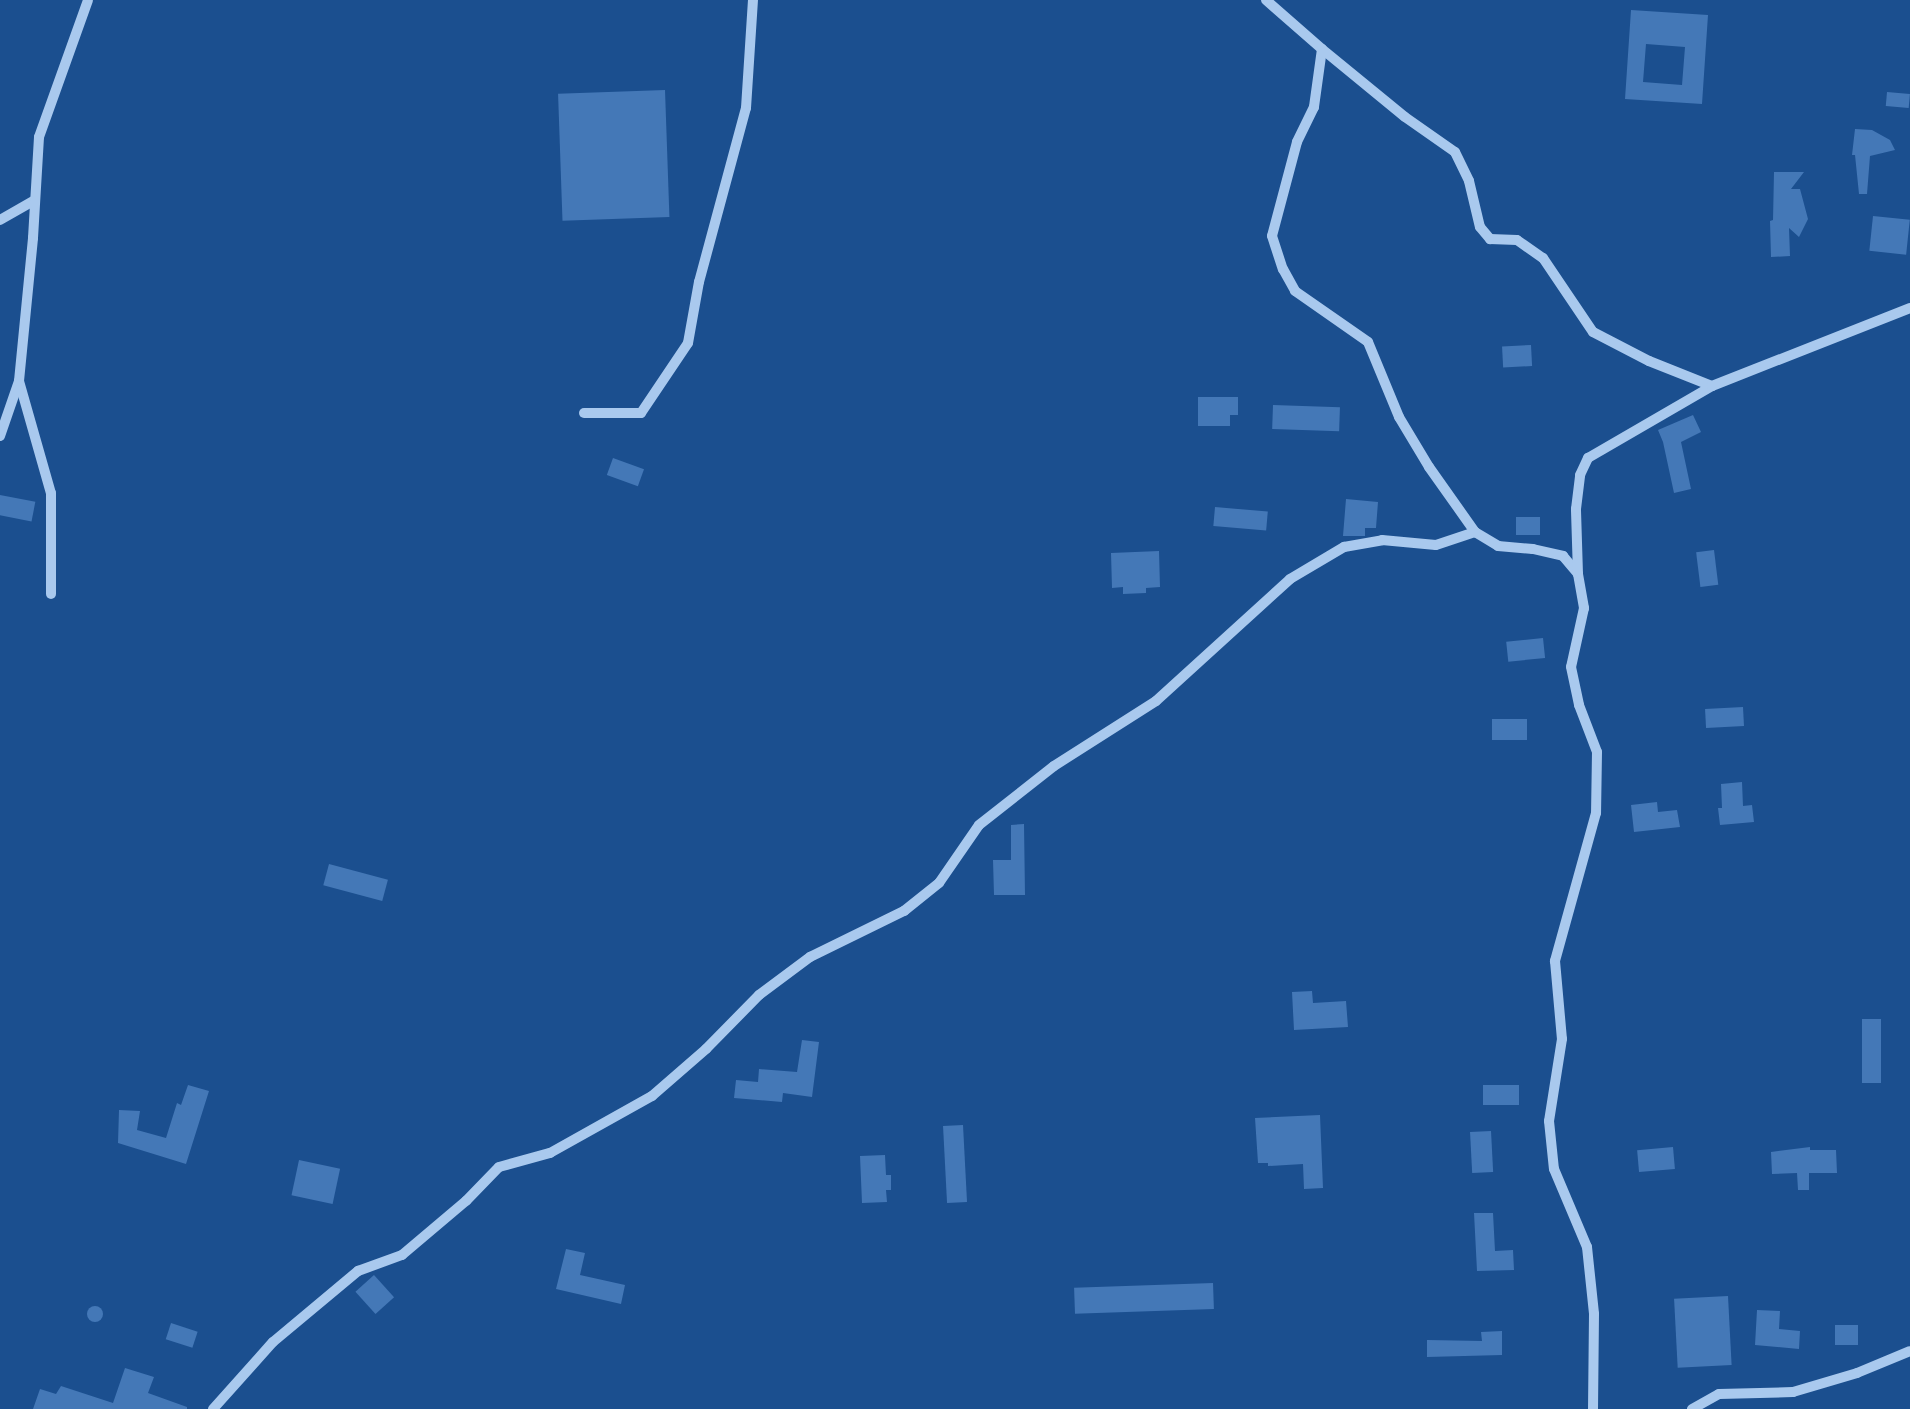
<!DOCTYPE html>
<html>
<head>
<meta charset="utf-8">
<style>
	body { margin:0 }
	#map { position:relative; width:1910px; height:1409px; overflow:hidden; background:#1b4f8f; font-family:"Source Sans 3",sans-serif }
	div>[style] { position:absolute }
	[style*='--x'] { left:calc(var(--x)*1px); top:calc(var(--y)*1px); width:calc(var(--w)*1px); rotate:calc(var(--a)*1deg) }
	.building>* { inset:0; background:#4478b7; transform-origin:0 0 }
	.round { border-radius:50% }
	.minor>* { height:10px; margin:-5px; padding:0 5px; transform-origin:5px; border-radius:5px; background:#a9c9ee }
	span { translate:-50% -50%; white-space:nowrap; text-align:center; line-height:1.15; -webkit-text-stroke:4.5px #1b4f8f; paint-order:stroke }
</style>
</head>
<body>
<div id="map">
	<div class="building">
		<div style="clip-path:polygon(evenodd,1631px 10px,1708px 15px,1702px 104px,1625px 99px,1631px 10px,1646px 44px,1685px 47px,1682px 85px,1643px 82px,1646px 44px)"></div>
		<div style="left:665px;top:90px;width:127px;height:107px;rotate:88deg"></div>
		<div style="left:1887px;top:92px;width:23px;height:14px;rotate:5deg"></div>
		<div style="clip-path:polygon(1855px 129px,1872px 130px,1890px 140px,1895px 150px,1870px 156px,1867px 194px,1859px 194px,1855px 155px,1852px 155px)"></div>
		<div style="clip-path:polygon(1774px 172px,1804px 172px,1791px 189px,1800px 189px,1808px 219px,1799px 237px,1789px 228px,1790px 256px,1771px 257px,1770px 221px,1773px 220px)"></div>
		<div style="left:1873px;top:216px;width:37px;height:35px;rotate:6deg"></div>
		<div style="left:1531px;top:345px;width:21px;height:29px;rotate:87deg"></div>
		<div style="clip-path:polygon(1198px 397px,1238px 397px,1238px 415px,1230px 415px,1230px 426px,1198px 426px)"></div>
		<div style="left:1273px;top:405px;width:67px;height:24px;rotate:2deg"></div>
		<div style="clip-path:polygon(1693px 415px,1701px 432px,1681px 442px,1691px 489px,1674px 493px,1663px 442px,1658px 430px)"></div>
		<div style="left:613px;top:458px;width:33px;height:18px;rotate:20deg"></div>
		<div style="left:0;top:495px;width:36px;height:20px;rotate:11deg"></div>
		<div style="clip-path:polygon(1346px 499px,1378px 502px,1376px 528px,1365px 528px,1365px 536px,1343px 536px)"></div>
		<div style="left:1215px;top:507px;width:53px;height:19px;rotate:5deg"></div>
		<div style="left:1516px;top:517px;width:24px;height:18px"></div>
		<div style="left:1714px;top:550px;width:35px;height:18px;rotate:83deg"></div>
		<div style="clip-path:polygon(1159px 551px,1160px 587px,1146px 588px,1146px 593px,1123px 594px,1123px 587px,1112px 588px,1111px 553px)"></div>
		<div style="left:1543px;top:638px;width:20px;height:37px;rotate:84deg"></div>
		<div style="left:1743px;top:707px;width:19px;height:38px;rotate:87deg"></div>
		<div style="left:1492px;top:719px;width:35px;height:21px"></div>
		<div style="clip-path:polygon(1742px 782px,1743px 806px,1752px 805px,1754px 822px,1720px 825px,1718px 808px,1722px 808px,1721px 784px)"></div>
		<div style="clip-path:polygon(1657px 802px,1658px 812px,1677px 810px,1680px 827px,1634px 832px,1631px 805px)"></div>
		<div style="clip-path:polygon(1024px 824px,1025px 895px,994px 895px,993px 860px,1011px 860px,1011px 825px)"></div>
		<div style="left:329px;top:864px;width:61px;height:22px;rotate:15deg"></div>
		<div style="clip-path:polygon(1312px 991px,1313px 1003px,1346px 1001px,1348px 1027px,1294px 1030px,1292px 992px)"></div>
		<div style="left:1862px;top:1019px;width:19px;height:64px"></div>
		<div style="clip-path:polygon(802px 1040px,819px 1042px,812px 1097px,783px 1093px,782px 1102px,734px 1098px,736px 1080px,758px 1082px,759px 1069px,797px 1072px)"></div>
		<div style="clip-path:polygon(188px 1085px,209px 1091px,186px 1164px,118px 1143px,119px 1110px,140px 1111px,137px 1130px,166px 1138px,177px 1103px,181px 1105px)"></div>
		<div style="left:1483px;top:1085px;width:36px;height:20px"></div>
		<div style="clip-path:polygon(1320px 1115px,1323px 1188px,1304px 1189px,1303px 1164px,1268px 1166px,1268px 1163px,1258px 1163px,1255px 1118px)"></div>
		<div style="left:963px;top:1125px;width:77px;height:20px;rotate:87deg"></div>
		<div style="left:1491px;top:1131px;width:41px;height:21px;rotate:87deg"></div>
		<div style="left:1673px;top:1147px;width:22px;height:36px;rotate:85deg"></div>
		<div style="clip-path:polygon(1810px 1147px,1810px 1150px,1836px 1150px,1837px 1173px,1809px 1173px,1809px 1190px,1798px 1190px,1797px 1173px,1772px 1174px,1771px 1152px)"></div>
		<div style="clip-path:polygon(885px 1155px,886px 1175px,891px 1175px,891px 1190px,886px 1190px,887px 1202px,862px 1203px,860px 1156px)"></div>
		<div style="left:299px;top:1160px;width:42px;height:36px;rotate:12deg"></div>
		<div style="clip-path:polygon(1474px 1213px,1493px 1213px,1495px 1251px,1513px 1250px,1514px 1270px,1477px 1271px)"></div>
		<div style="clip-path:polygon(566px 1249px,585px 1253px,580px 1275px,625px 1285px,621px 1304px,556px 1289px)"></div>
		<div style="left:374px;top:1275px;width:30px;height:25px;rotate:48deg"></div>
		<div style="left:1213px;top:1283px;width:26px;height:139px;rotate:88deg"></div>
		<div style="left:1728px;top:1296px;width:69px;height:54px;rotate:87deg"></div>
		<div class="round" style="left:87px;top:1306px;width:16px;height:16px"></div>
		<div style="clip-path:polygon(1757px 1310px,1780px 1311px,1779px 1329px,1800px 1331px,1799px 1349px,1755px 1345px)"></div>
		<div style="left:171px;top:1323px;width:28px;height:17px;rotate:18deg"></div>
		<div style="left:1835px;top:1325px;width:23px;height:20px"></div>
		<div style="clip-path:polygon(1502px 1331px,1502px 1355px,1427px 1357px,1427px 1340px,1482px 1341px,1481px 1332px)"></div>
		<div style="clip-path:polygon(125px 1368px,154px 1377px,148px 1393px,187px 1407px,187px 1409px,33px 1409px,40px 1389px,56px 1394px,61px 1386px,113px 1403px)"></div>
	</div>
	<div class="minor">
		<div style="--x:1266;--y:0;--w:74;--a:41.2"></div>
		<div style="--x:1322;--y:49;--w:59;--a:97.9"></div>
		<div style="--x:1314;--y:107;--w:39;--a:116"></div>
		<div style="--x:1297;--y:142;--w:97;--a:104.9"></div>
		<div style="--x:1272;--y:236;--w:35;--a:72"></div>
		<div style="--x:1283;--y:269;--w:25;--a:61"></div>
		<div style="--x:1295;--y:291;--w:89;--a:34.9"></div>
		<div style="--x:1368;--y:342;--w:81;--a:67.5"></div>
		<div style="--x:1399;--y:417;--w:58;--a:59"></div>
		<div style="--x:1429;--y:467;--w:80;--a:54.7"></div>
		<div style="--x:1475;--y:532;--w:27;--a:31"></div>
		<div style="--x:1498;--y:546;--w:35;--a:5"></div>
		<div style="--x:1533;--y:549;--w:31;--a:13"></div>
		<div style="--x:1563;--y:556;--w:23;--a:50"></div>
		<div style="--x:1578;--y:574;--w:35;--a:80"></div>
		<div style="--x:1584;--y:608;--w:60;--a:102.4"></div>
		<div style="--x:1571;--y:667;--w:39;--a:78"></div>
		<div style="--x:1579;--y:705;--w:50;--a:69"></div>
		<div style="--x:1597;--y:752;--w:61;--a:90.9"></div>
		<div style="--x:1596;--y:813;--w:154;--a:105.5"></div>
		<div style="--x:1555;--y:961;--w:78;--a:84.9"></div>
		<div style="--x:1562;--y:1039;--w:83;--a:99"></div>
		<div style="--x:1549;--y:1121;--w:48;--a:84.1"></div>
		<div style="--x:1554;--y:1169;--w:85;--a:67.1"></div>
		<div style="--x:1587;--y:1247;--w:67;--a:84"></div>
		<div style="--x:1594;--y:1314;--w:95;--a:90.6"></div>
		<div style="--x:1322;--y:49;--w:107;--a:39.3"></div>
		<div style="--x:1405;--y:117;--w:61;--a:35"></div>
		<div style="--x:1455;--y:152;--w:32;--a:64"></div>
		<div style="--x:1469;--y:181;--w:47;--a:76.6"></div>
		<div style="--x:1480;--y:227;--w:16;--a:50"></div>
		<div style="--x:1490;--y:239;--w:27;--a:2"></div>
		<div style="--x:1517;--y:240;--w:32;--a:35"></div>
		<div style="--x:1543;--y:258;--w:89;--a:56"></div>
		<div style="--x:1593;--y:332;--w:63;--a:27.4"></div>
		<div style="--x:1649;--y:361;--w:68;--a:21.6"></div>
		<div style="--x:0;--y:220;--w:40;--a:-29.7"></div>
		<div style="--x:19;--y:381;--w:116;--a:74.1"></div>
		<div style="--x:51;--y:493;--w:101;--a:90"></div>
		<div style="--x:584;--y:413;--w:57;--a:0"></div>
		<div style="--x:641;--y:413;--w:84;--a:-56.1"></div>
		<div style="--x:688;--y:343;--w:62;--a:-79.8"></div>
		<div style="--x:699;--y:282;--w:180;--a:-74.9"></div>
		<div style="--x:746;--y:108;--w:108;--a:-86.3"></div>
		<div style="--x:0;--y:436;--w:58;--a:-70.9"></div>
		<div style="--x:19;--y:381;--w:144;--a:-84.4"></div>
		<div style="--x:33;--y:238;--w:101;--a:-86.6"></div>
		<div style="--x:39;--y:137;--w:145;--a:-70.3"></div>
		<div style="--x:1578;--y:574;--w:65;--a:-91.8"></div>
		<div style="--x:1576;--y:509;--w:34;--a:-83"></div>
		<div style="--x:1580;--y:475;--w:19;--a:-65"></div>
		<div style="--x:1588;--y:458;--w:143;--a:-30.1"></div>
		<div style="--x:1712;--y:386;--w:213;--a:-21.5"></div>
		<div style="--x:213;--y:1409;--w:90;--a:-48.2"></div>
		<div style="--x:273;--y:1342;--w:111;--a:-39.9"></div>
		<div style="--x:358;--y:1271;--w:47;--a:-20"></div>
		<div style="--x:402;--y:1255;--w:84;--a:-40.2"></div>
		<div style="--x:466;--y:1201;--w:47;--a:-45.9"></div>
		<div style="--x:499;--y:1167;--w:53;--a:-15.4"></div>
		<div style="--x:550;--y:1153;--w:117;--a:-29.2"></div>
		<div style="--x:652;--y:1096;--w:72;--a:-41"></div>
		<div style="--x:706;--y:1049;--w:76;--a:-45.5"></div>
		<div style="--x:759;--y:995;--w:64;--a:-36.7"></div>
		<div style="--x:810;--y:957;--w:105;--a:-26.1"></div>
		<div style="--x:904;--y:911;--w:45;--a:-38.7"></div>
		<div style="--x:939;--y:883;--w:70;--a:-55.4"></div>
		<div style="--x:979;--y:825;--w:95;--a:-38.2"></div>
		<div style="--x:1054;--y:766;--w:121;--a:-32.5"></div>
		<div style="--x:1156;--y:701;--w:181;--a:-42.3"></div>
		<div style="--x:1290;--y:579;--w:63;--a:-30.7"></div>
		<div style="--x:1344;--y:547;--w:39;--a:-10"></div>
		<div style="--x:1382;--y:540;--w:54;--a:5.3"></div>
		<div style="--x:1436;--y:545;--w:41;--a:-18.4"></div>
		<div style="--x:1692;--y:1409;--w:31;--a:-29"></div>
		<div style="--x:1719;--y:1394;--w:74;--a:-1.5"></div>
		<div style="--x:1793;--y:1392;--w:67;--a:-16.5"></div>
		<div style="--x:1857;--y:1373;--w:57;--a:-22.5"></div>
	</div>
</div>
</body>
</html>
